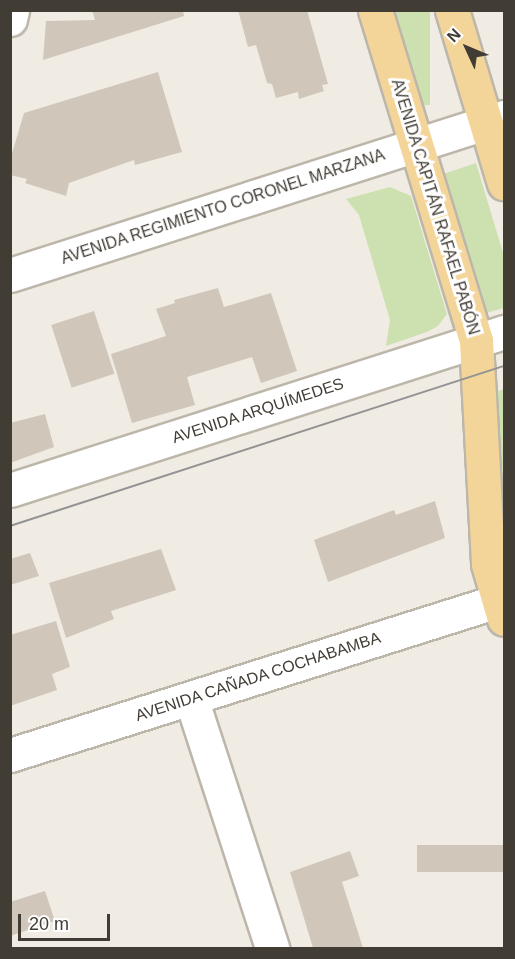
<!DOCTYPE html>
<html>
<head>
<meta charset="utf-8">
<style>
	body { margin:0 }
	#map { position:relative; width:515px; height:959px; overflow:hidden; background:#f0ece4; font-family:Helvetica,sans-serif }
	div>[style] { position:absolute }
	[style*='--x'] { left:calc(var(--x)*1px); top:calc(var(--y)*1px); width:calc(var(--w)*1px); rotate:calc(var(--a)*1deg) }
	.green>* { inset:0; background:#cde1b0; transform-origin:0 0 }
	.building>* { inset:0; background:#d0c7ba; transform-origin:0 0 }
	.roads { filter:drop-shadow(2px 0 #bdb6aa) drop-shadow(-2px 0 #bdb6aa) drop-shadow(0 2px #bdb6aa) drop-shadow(0 -2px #bdb6aa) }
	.minor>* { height:33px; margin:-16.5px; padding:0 16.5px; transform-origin:16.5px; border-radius:16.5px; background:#fff }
	.major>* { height:33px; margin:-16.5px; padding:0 16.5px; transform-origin:16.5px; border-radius:16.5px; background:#f4d599 }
	.tram>* { height:1.5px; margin:-0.75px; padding:0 0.75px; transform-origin:0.75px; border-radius:0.75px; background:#939393 }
	span { translate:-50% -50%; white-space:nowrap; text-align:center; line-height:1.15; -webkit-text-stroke:6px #fff; paint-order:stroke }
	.street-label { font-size:16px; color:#413c34 }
	.frame { position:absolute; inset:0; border:12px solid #413c34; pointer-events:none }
	.north { position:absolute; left:437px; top:18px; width:60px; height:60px; -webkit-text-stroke:4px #fff; paint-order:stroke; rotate:314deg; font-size:16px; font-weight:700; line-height:24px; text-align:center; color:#413c34 }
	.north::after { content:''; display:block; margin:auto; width:21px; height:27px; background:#413c34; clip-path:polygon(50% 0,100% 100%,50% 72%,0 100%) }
	.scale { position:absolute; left:18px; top:914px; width:92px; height:27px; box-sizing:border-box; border:3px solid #413c34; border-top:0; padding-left:8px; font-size:18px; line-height:21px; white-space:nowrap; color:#413c34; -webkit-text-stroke:4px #fff; paint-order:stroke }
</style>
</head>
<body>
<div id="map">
	<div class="green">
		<div style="left:392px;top:11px;width:38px;height:94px"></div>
		<div style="clip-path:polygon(476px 163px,504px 256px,504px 308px,486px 313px,443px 174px)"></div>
		<div style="clip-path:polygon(390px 187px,411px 196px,447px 314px,438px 326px,427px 332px,386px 346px,390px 320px,359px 215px,346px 199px)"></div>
		<div style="clip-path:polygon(504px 389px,504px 492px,496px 392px)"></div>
	</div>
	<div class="building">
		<div style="clip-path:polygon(92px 10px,183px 10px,184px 16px,43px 60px,46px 21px,95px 20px)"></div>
		<div style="clip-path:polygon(238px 10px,307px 10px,328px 84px,322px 85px,324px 91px,299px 99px,298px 92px,276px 98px,272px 84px,267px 83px,256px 45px,248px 47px)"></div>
		<div style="clip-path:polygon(158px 72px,182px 152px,135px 165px,134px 160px,69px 183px,66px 196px,25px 183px,27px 179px,10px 175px,10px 160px,24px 113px)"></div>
		<div style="clip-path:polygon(218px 288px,224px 307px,271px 293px,297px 371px,261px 383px,252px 357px,187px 377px,195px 405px,132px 423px,111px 354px,166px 336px,156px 309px,175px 303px,174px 300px)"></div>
		<div style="left:94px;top:311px;width:66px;height:45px;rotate:72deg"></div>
		<div style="clip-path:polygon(45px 414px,54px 447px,10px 463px,10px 423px)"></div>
		<div style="clip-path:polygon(435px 501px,445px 538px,328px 582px,314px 540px,394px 510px,396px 515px)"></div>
		<div style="clip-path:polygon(161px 549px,176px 590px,111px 611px,114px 619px,66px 638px,49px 583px)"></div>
		<div style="clip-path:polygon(30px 553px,39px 576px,10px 585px,10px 559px)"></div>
		<div style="clip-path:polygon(56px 621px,70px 667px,52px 674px,57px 690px,10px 706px,10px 635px)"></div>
		<div style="left:504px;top:845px;width:27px;height:87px;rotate:90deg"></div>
		<div style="clip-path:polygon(350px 851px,359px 876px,342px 882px,363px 948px,313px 948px,290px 872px)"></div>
		<div style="clip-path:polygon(45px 891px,55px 921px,10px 936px,10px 902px)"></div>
	</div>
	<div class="roads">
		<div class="minor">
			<div style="--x:10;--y:19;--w:9;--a:-77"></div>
			<div style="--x:10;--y:275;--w:519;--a:-17.74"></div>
			<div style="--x:10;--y:490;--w:519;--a:-17.74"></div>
			<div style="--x:191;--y:698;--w:263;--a:72"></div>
			<div style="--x:10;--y:755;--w:518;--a:-17.53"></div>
		</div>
		<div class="major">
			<div style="--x:375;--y:10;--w:346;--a:73"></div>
			<div style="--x:476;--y:341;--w:223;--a:86.9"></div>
			<div style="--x:488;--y:564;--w:57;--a:73.8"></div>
			<div style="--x:452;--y:10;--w:181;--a:73.3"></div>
		</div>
	</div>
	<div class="tram">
		<div style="--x:10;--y:526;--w:519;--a:-17.95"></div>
	</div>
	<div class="street-label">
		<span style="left:223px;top:207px;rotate:-18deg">AVENIDA REGIMIENTO CORONEL MARZANA</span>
		<span style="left:435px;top:207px;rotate:73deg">AVENIDA CAPITÁN RAFAEL PABÓN</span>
		<span style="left:258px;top:411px;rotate:-18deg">AVENIDA ARQUÍMEDES</span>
		<span style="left:258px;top:677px;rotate:-18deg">AVENIDA CAÑADA COCHABAMBA</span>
	</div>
	<div class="frame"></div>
	<div class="north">N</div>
	<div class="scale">20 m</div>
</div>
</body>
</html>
